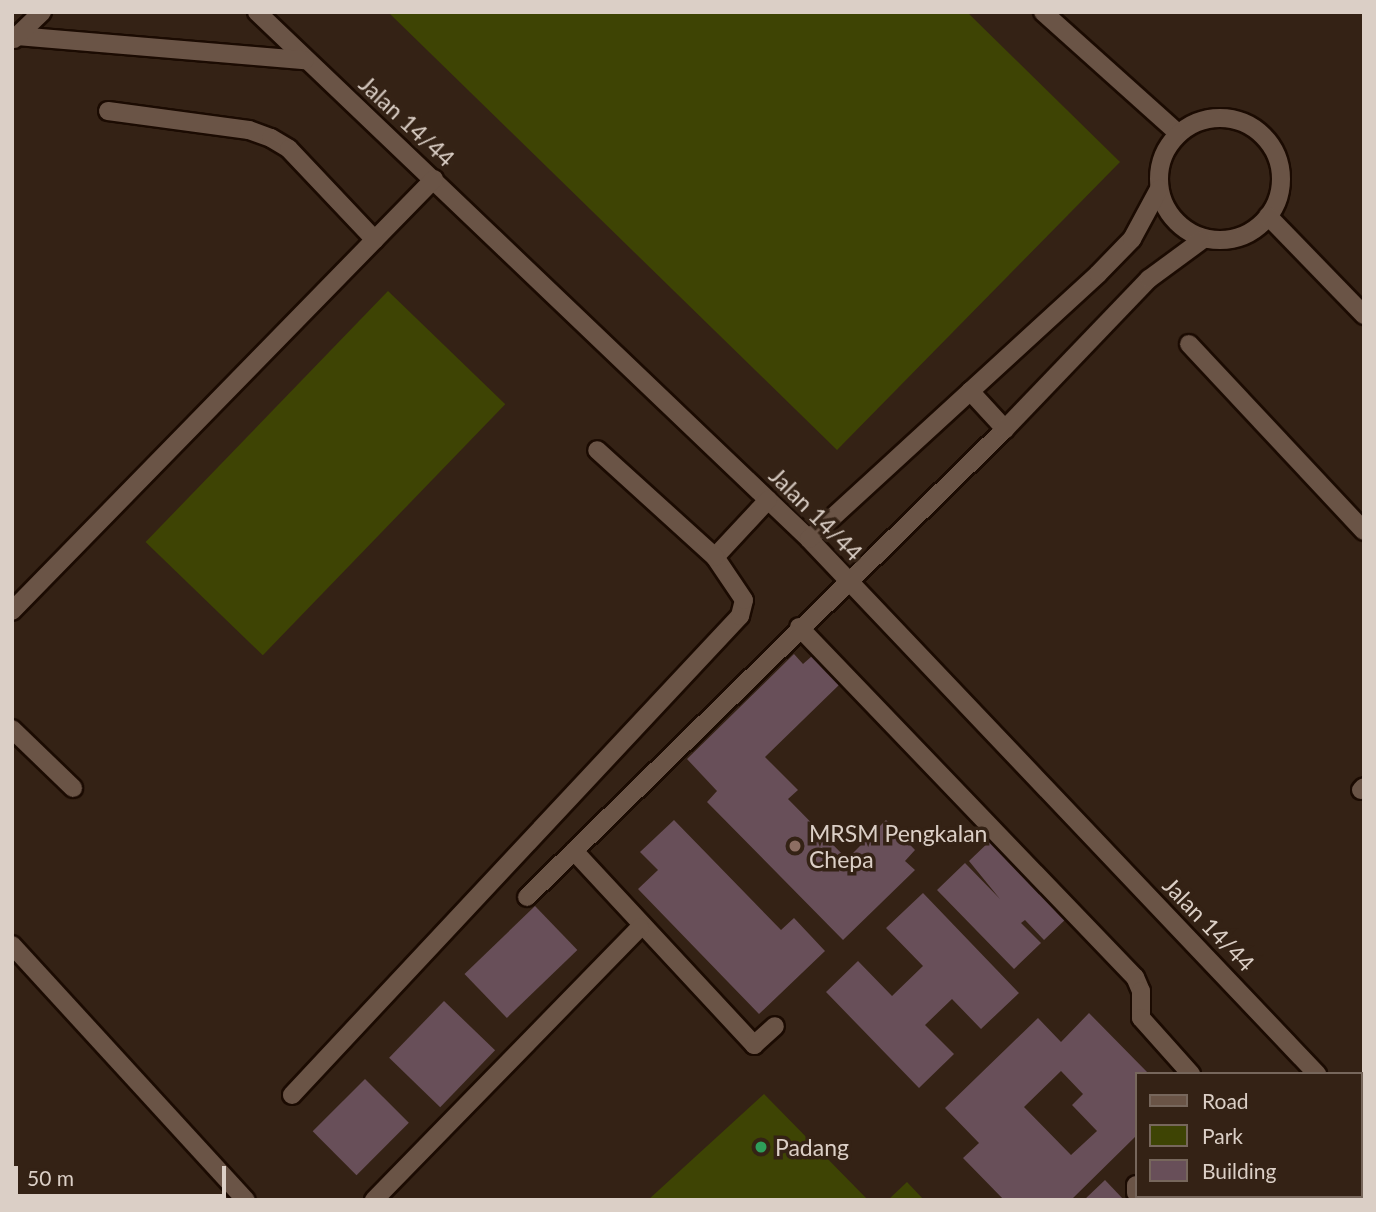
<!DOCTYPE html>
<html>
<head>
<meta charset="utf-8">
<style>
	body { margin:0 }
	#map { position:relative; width:1376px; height:1212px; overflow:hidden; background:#342215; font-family:Lato,sans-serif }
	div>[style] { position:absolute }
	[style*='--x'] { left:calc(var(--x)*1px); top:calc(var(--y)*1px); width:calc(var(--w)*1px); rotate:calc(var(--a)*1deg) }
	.green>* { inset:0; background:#3e4404; transform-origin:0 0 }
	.building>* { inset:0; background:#684f59; transform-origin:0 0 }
	.roads { filter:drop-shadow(2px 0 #1b0b02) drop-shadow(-2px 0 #1b0b02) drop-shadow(0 2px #1b0b02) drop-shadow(0 -2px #1b0b02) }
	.minor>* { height:18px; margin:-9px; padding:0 9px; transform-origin:9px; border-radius:9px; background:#6a5446 }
	.minor>.ring { margin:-9px; padding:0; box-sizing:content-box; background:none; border:18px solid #6a5446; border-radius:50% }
	.dots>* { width:19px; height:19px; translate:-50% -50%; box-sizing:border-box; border:4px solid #342215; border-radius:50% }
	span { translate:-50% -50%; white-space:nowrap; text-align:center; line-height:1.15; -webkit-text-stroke:7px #342215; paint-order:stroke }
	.street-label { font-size:23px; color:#dbcfc6 }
	.poi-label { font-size:23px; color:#dbcfc6 }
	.left { translate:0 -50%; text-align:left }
	.frame { position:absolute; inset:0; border:14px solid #dbcfc6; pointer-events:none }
	.legend { position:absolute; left:1135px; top:1072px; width:228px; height:126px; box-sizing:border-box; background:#342215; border:2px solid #77675c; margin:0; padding:9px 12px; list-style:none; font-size:21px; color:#dbcfc6 }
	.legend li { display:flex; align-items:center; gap:14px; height:35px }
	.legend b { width:35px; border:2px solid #77675c }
	.scale { position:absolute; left:14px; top:1166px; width:212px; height:32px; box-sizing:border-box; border:4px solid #dbcfc6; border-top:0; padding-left:9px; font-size:21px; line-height:24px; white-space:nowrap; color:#dbcfc6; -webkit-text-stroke:5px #342215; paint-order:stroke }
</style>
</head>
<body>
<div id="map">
	<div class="green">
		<div style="clip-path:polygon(388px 12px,967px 12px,1120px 162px,837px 450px)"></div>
		<div style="left:388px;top:291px;width:163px;height:349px;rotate:44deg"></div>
		<div style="clip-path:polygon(764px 1094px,868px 1200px,648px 1200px)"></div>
		<div style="clip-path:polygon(907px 1182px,924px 1200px,888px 1200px)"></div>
	</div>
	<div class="building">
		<div style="clip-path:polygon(794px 654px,803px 664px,812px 656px,840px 684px,765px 757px,798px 790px,788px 799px,847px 859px,886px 820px,915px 850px,905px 861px,915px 870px,843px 940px,707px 802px,717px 791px,687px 759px)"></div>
		<div style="clip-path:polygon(674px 820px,781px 930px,794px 918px,825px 951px,759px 1014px,638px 889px,658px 870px,640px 852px)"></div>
		<div style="clip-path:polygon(993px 838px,1069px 916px,1044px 940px,1025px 920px,1021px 923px,1041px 943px,1014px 969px,937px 890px,965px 863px,1000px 899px,969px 861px)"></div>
		<div style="clip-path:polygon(923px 893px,1019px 993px,981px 1029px,952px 999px,925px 1025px,954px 1054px,919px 1088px,826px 992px,858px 961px,892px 996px,923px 966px,886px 928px)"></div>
		<div style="left:535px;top:906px;width:61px;height:98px;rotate:46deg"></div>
		<div style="left:444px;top:1001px;width:71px;height:79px;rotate:44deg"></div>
		<div style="clip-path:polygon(evenodd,1089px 1013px,1149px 1074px,1136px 1074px,1136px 1136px,1071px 1200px,1004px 1200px,963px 1158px,979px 1143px,945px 1108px,1038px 1018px,1061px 1042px,1089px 1013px,1061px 1071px,1083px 1094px,1072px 1105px,1097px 1131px,1071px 1155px,1024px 1107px,1061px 1071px)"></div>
		<div style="left:365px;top:1079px;width:62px;height:74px;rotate:45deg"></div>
		<div style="clip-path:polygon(1105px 1180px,1124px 1200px,1084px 1200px)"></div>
	</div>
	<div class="roads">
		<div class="minor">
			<div style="--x:257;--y:12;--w:763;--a:43.67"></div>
			<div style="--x:809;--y:539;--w:738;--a:46.48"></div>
			<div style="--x:1043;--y:12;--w:181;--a:41.9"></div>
			<div style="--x:17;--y:36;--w:289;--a:4.8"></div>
			<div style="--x:14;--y:39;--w:39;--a:-44"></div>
			<div style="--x:108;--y:111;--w:142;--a:7.7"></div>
			<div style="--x:249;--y:130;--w:23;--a:20"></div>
			<div style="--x:271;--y:138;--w:21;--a:31"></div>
			<div style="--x:289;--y:149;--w:125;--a:46.6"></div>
			<div class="ring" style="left:1159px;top:118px;width:104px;height:104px"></div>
			<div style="--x:1268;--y:216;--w:138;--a:45.9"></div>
			<div style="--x:1189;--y:344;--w:256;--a:46.9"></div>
			<div style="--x:970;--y:391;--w:52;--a:47.4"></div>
			<div style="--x:809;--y:539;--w:392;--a:-42.5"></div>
			<div style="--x:1098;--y:274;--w:49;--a:-45.8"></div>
			<div style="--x:1132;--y:239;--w:57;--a:-61.6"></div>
			<div style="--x:715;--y:557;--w:78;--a:-47.1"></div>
			<div style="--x:12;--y:611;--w:604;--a:-45.67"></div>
			<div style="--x:799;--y:627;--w:485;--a:46.2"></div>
			<div style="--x:1135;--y:977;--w:15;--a:67"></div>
			<div style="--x:1141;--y:991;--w:27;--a:90"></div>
			<div style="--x:1141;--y:1018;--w:75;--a:48.2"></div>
			<div style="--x:12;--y:729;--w:85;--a:44"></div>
			<div style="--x:1361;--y:790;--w:4;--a:-45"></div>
			<div style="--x:574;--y:851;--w:265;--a:47.1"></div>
			<div style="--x:754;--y:1045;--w:28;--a:-42"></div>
			<div style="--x:527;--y:897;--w:669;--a:-44.39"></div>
			<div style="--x:1005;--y:429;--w:208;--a:-46.2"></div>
			<div style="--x:1149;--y:279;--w:66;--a:-36.3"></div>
			<div style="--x:12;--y:945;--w:346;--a:47.5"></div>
			<div style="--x:292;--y:1095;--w:656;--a:-46.92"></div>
			<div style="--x:740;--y:616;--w:16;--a:-76"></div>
			<div style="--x:744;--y:600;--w:52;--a:-124"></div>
			<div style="--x:715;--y:557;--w:159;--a:-137.8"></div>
			<div style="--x:1360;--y:1119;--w:6;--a:45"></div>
			<div style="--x:1136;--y:1185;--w:8;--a:90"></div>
			<div style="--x:1217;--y:1196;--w:6;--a:45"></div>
			<div style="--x:374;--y:1200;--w:381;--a:-45.7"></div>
		</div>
	</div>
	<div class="dots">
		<div style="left:795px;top:846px;background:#8d6e63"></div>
		<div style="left:761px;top:1147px;background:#2e9e5b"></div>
	</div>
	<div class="street-label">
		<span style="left:407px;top:121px;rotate:43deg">Jalan 14/44</span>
		<span style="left:816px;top:514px;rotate:45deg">Jalan 14/44</span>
		<span style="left:1209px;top:924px;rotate:46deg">Jalan 14/44</span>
	</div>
	<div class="poi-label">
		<span class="left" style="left:809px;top:846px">MRSM Pengkalan<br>Chepa</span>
		<span class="left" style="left:775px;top:1147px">Padang</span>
	</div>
	<div class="frame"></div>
	<ul class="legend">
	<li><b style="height:9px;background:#6a5446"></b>Road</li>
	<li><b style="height:19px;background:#3e4404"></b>Park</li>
	<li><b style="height:19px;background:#684f59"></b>Building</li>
	</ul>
	<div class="scale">50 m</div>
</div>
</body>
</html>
